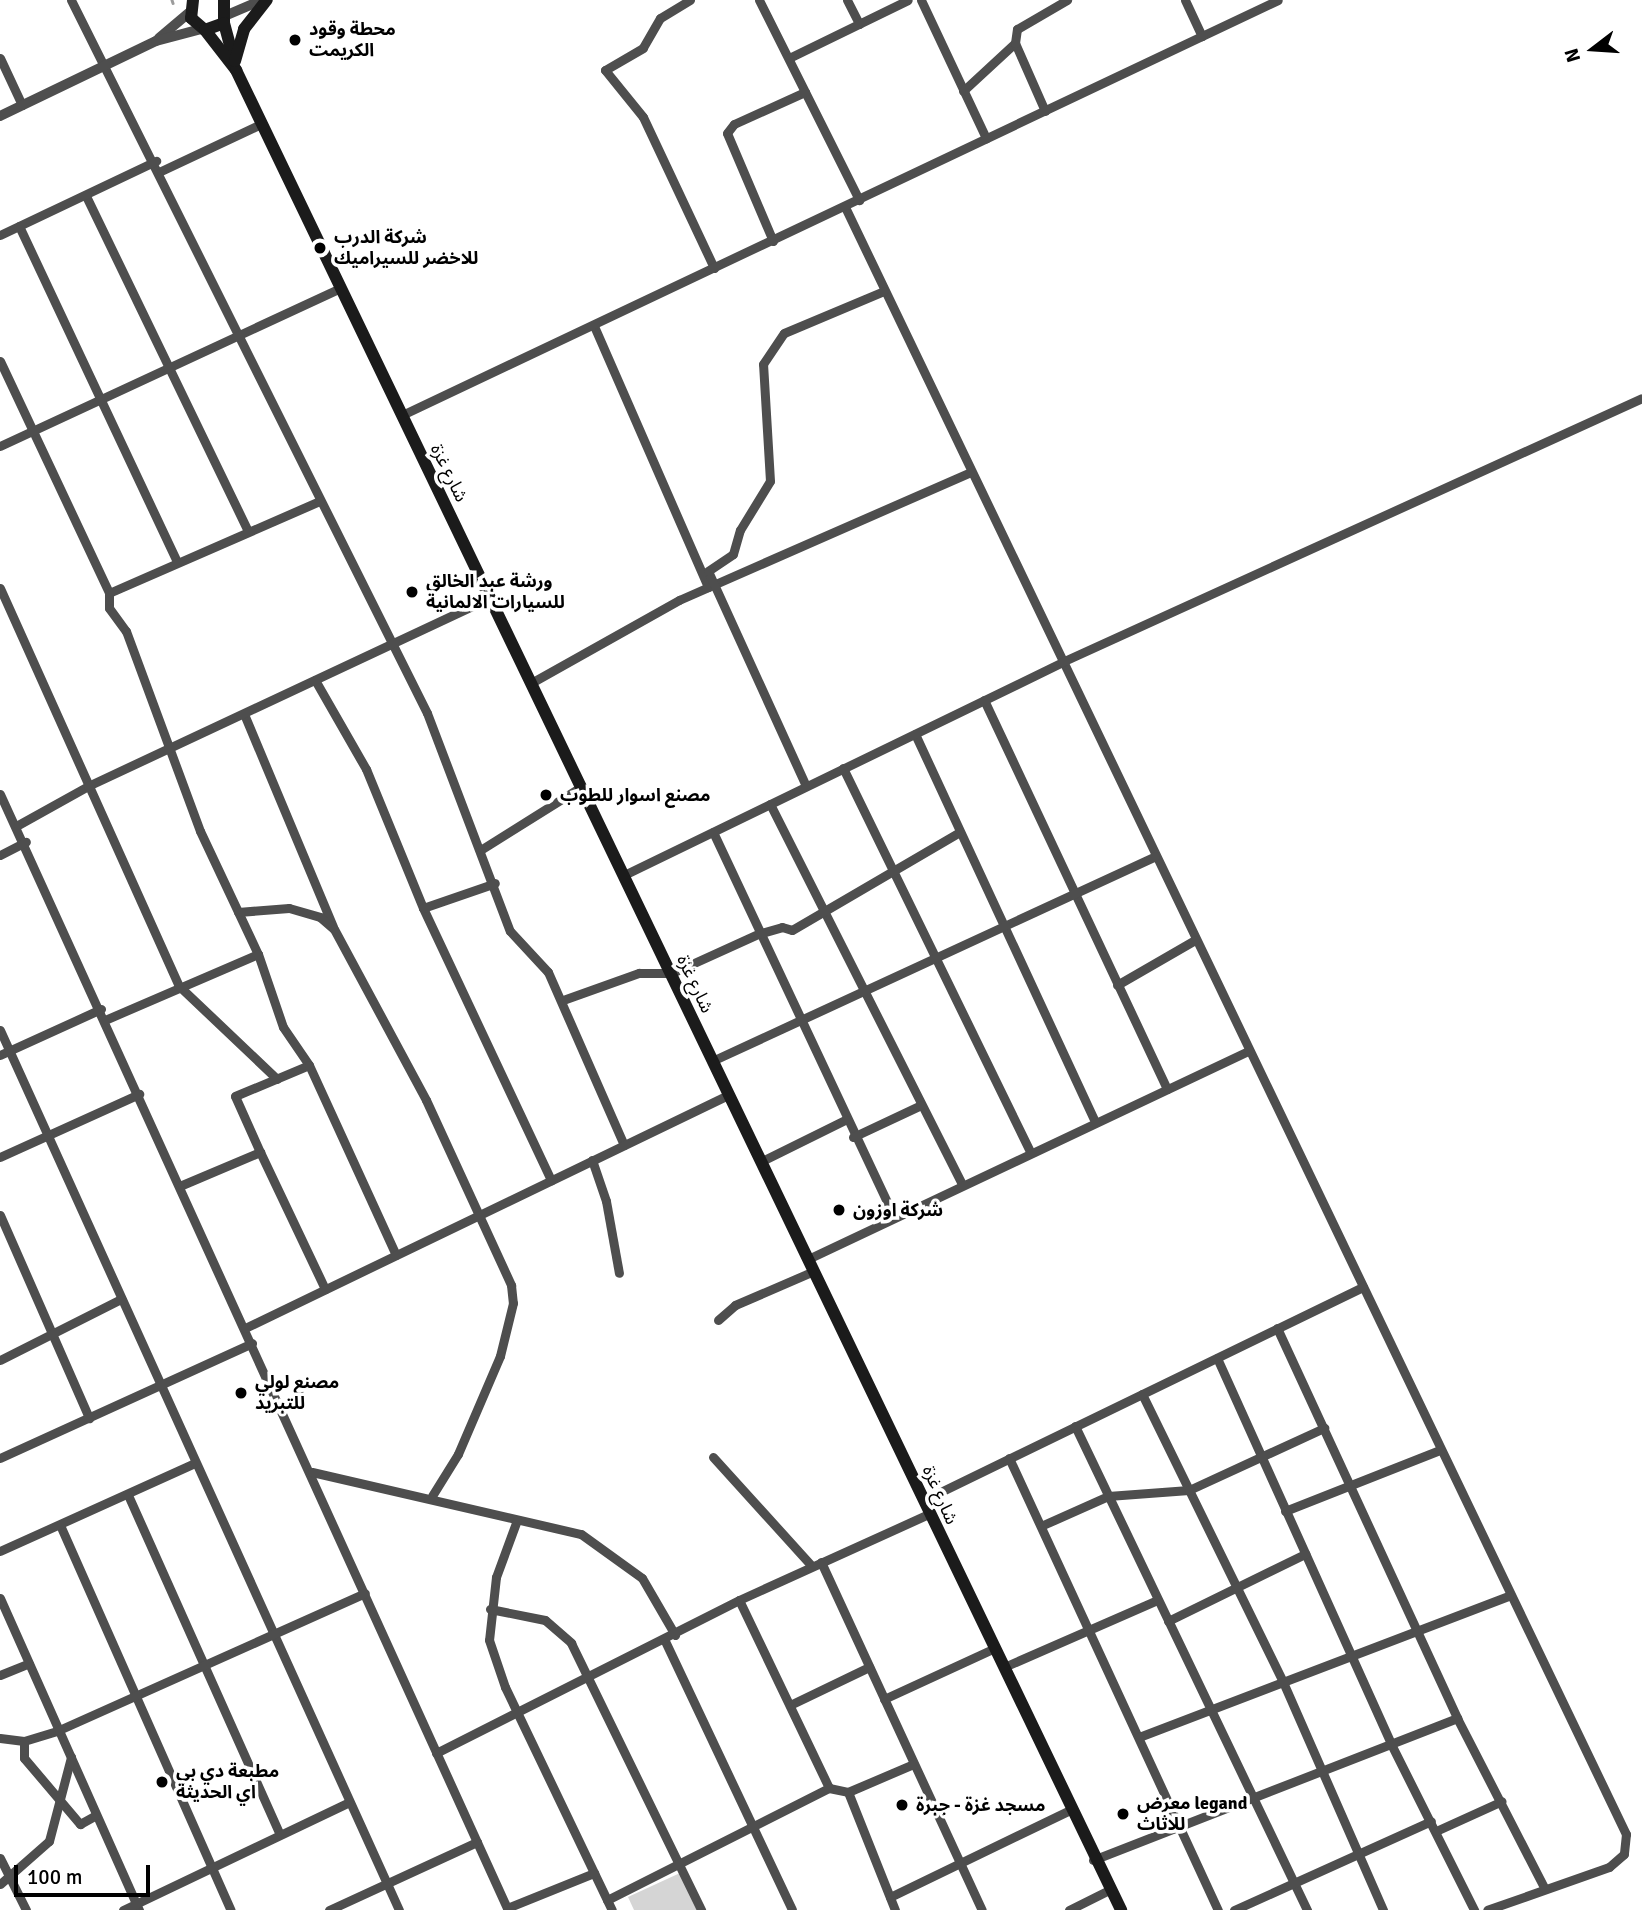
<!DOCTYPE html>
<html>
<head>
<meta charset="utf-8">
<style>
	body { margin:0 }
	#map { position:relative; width:1642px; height:1910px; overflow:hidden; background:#fff; font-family:Signika,"Noto Sans Arabic",sans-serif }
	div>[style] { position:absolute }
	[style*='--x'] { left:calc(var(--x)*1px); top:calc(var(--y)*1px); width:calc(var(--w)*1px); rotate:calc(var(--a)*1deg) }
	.green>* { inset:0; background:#d5d5d5 }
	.stream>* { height:2.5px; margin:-1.25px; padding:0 1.25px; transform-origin:1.25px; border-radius:1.25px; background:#9c9c9c }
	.minor>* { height:9px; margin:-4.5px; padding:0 4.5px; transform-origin:4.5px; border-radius:4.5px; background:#4e4e4e }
	.tertiary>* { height:10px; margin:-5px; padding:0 5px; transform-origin:5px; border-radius:5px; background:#4e4e4e }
	.secondary>* { height:12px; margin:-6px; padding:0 6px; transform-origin:6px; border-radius:6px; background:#1b1b1b }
	.dots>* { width:19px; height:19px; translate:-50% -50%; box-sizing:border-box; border:4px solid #fff; border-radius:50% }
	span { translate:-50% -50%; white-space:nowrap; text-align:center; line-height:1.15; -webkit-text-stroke:7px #fff; paint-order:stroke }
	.poi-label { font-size:18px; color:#000; font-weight:700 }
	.left { translate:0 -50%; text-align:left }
	.street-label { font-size:18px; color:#000 }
	.north { position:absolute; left:1558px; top:14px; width:70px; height:70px; -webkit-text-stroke:5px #fff; paint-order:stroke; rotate:253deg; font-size:19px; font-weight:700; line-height:28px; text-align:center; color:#000 }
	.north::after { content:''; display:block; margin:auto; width:24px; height:32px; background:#000; clip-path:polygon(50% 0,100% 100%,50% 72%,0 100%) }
	.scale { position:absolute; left:14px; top:1865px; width:136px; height:32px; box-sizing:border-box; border:4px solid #000; border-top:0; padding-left:9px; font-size:21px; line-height:24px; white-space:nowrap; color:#000; -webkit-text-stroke:5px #fff; paint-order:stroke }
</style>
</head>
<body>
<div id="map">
	<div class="green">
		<div style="clip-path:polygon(680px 1873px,697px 1910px,634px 1910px,628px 1897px)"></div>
	</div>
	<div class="stream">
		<div style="--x:172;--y:0;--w:3;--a:72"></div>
	</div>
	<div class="minor">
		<div style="--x:71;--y:0;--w:797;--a:63.47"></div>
		<div style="--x:427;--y:713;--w:233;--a:69.2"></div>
		<div style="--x:510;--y:931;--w:56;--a:47.2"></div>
		<div style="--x:548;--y:972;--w:189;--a:66.3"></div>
		<div style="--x:690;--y:0;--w:35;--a:149"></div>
		<div style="--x:660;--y:18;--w:34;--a:120"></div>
		<div style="--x:643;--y:48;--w:44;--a:149.9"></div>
		<div style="--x:605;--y:70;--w:60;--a:51"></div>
		<div style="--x:643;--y:117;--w:167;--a:64.8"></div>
		<div style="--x:759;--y:0;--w:224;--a:63.4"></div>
		<div style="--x:847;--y:0;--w:27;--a:63"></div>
		<div style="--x:921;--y:0;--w:153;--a:64.8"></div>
		<div style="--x:1185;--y:0;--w:40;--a:65"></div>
		<div style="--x:0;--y:58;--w:52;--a:64.9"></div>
		<div style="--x:789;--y:58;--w:132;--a:-26"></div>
		<div style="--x:963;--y:91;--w:71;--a:-42.7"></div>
		<div style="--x:1045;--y:111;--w:74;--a:-113.8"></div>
		<div style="--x:1015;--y:43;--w:14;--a:-82"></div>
		<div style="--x:1017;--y:29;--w:58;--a:-30.1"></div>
		<div style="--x:161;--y:171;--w:110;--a:-25.2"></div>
		<div style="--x:86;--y:196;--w:372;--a:64.2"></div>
		<div style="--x:845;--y:207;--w:1805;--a:64.36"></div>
		<div style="--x:1626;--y:1834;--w:20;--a:96"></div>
		<div style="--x:1624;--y:1854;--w:20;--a:139"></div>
		<div style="--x:1609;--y:1867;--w:129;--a:160.6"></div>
		<div style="--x:19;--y:226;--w:371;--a:64.8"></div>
		<div style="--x:0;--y:235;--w:173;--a:-25.4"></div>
		<div style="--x:773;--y:241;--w:117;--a:-113.1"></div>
		<div style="--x:727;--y:133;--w:11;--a:-52"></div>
		<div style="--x:734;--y:124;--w:78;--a:-24.3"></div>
		<div style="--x:594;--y:326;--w:285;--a:66.4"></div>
		<div style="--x:0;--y:361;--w:256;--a:64.8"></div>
		<div style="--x:109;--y:593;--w:15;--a:90"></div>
		<div style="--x:109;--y:608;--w:29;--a:54"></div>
		<div style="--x:126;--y:631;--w:213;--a:69.7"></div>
		<div style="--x:200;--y:831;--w:136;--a:64.8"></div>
		<div style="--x:258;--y:954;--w:167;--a:156.7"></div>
		<div style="--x:402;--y:415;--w:969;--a:-25.35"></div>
		<div style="--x:0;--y:446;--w:375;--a:-24.9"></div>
		<div style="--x:0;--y:588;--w:436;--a:65.8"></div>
		<div style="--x:179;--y:986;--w:135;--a:43.5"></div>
		<div style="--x:109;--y:593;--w:230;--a:-23.6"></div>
		<div style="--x:315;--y:680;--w:103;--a:60.2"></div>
		<div style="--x:366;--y:769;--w:150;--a:67.7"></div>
		<div style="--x:423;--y:908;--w:301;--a:64.8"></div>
		<div style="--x:531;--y:683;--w:170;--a:-29.3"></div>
		<div style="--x:679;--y:600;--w:319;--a:-23.7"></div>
		<div style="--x:984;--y:700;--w:430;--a:64.8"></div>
		<div style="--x:244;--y:714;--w:231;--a:67.3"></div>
		<div style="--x:915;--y:734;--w:428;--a:65.1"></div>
		<div style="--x:843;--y:768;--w:427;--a:64"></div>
		<div style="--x:806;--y:786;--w:236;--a:-114.5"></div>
		<div style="--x:708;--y:571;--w:30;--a:-34"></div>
		<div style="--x:733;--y:554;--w:25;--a:-74"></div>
		<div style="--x:740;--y:530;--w:57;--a:-58.5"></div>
		<div style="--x:770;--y:481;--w:117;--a:-93.4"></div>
		<div style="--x:763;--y:364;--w:37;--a:-56"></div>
		<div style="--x:784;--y:333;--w:108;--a:-22.8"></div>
		<div style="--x:0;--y:794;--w:1226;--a:65.53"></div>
		<div style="--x:770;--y:804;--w:426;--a:63.2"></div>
		<div style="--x:18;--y:825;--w:80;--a:-29.1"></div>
		<div style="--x:88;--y:786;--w:444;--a:-25.1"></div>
		<div style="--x:713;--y:832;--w:425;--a:64.8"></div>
		<div style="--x:482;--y:849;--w:117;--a:-32.1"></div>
		<div style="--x:0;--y:855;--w:29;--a:-27"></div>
		<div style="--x:624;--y:875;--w:487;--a:-25.9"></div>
		<div style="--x:1062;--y:662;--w:637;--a:-24.47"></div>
		<div style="--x:423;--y:908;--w:76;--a:-19.1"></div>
		<div style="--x:238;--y:912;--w:51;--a:-4.5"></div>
		<div style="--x:289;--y:908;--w:32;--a:16"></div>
		<div style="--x:320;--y:917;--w:18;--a:41"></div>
		<div style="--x:334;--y:929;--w:194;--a:61.7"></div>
		<div style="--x:426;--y:1100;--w:204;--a:65.3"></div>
		<div style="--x:511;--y:1285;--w:18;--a:84"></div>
		<div style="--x:513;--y:1303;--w:55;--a:103.8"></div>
		<div style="--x:500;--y:1356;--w:107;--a:113.2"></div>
		<div style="--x:458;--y:1454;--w:49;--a:121.8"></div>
		<div style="--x:258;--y:954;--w:77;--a:71.1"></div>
		<div style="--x:283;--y:1027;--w:46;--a:55.6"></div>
		<div style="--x:1117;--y:985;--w:90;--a:-30"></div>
		<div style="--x:563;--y:1000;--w:81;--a:-19.6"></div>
		<div style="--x:639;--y:973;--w:33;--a:0"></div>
		<div style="--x:672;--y:973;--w:94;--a:-24.4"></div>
		<div style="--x:758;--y:934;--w:25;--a:-16"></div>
		<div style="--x:782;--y:927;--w:10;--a:17"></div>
		<div style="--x:792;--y:930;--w:194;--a:-30.3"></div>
		<div style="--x:0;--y:1030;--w:966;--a:65.61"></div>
		<div style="--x:0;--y:1055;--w:111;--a:-24.5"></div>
		<div style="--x:712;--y:1061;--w:488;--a:-24.8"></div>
		<div style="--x:853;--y:1137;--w:75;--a:-25.2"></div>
		<div style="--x:260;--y:1152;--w:152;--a:64.6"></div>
		<div style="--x:0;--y:1157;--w:153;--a:-24.4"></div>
		<div style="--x:592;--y:1160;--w:43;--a:71.1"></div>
		<div style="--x:606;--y:1201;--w:73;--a:79.8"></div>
		<div style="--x:762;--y:1161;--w:93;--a:-26.3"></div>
		<div style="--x:182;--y:1185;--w:85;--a:-22.9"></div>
		<div style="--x:260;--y:1152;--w:61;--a:-114.1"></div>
		<div style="--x:235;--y:1096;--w:80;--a:-22.7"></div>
		<div style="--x:309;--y:1065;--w:209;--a:65.4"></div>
		<div style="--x:0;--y:1215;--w:222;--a:66.3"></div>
		<div style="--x:808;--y:1259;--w:488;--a:-25.3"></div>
		<div style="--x:718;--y:1320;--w:23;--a:-41"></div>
		<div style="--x:735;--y:1305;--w:86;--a:-23.3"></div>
		<div style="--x:245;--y:1328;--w:536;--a:-25.75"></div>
		<div style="--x:1277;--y:1328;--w:430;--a:65.2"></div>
		<div style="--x:1457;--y:1718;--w:192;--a:62.8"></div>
		<div style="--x:1217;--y:1358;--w:423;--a:65.7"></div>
		<div style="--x:1391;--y:1744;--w:186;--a:63.4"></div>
		<div style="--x:0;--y:1360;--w:136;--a:-26.8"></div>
		<div style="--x:1142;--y:1394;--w:321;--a:63.9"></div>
		<div style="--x:1283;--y:1682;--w:249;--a:66.3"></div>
		<div style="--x:1075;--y:1426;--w:537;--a:64.39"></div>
		<div style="--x:713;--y:1457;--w:147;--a:47.8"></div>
		<div style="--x:0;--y:1458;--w:277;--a:-24.5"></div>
		<div style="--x:1009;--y:1458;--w:498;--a:65.2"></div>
		<div style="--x:312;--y:1472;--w:276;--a:13"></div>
		<div style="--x:581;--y:1534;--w:75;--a:35.8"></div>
		<div style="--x:642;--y:1578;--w:66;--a:59.9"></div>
		<div style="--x:128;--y:1495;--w:370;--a:65.9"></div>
		<div style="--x:924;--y:1500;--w:488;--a:-25.9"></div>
		<div style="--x:1285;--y:1511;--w:167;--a:-21.5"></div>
		<div style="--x:517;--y:1520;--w:61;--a:110.2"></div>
		<div style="--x:496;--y:1577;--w:63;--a:96.3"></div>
		<div style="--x:489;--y:1640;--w:50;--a:71.2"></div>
		<div style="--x:505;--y:1687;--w:247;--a:64.4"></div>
		<div style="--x:60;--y:1525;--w:421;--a:66.1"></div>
		<div style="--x:1043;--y:1525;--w:71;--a:-24"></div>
		<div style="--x:1108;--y:1496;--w:81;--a:-4.2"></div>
		<div style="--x:1189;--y:1490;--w:149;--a:-24.7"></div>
		<div style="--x:0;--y:1551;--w:214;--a:-24.3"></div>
		<div style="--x:821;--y:1562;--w:383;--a:65.2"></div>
		<div style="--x:0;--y:1598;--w:342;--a:66"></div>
		<div style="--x:739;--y:1600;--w:208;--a:64.4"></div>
		<div style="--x:829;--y:1788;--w:19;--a:12"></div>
		<div style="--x:848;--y:1792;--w:127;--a:68.3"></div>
		<div style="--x:490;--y:1609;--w:56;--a:11.3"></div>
		<div style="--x:545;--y:1620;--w:35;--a:41"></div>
		<div style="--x:571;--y:1643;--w:297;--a:64"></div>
		<div style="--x:1168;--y:1621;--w:153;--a:-26.1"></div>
		<div style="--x:665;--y:1641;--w:297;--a:64.7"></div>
		<div style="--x:1004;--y:1667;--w:167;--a:-23.6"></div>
		<div style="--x:0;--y:1675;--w:31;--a:-22"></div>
		<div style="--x:884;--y:1699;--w:122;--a:-24.7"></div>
		<div style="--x:790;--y:1705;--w:88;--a:-25.7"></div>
		<div style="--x:1139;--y:1737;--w:396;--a:-20.9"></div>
		<div style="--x:0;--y:1738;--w:24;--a:7"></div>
		<div style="--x:24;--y:1741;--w:37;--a:-17"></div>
		<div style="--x:59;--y:1730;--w:335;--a:-24.1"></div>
		<div style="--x:24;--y:1741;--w:17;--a:90"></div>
		<div style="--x:24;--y:1758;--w:87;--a:49.7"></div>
		<div style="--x:80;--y:1824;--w:18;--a:-29"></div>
		<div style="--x:436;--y:1753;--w:339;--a:-26.8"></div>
		<div style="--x:739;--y:1600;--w:209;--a:-24.4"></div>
		<div style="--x:848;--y:1792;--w:69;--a:-23.2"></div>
		<div style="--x:1436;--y:1831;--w:72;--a:-24.4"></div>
		<div style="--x:0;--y:1858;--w:58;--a:63.4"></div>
		<div style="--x:1093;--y:1860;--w:391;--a:-21.3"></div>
		<div style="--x:0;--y:1884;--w:65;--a:-41.3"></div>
		<div style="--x:49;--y:1841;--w:87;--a:-75.3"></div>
		<div style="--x:890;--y:1897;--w:202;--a:-25.8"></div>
		<div style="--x:607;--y:1900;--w:249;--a:-26.8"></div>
		<div style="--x:507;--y:1908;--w:94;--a:-21.9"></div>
		<div style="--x:123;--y:1910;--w:250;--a:-25.5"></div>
		<div style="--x:329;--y:1910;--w:163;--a:-24.7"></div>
		<div style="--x:1069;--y:1910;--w:47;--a:-26.6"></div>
		<div style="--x:1234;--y:1910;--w:216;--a:-24.3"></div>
	</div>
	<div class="tertiary">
		<div style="--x:227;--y:15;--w:38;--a:-23"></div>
		<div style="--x:159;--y:38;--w:39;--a:-40"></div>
		<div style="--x:0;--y:116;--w:173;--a:-25.7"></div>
		<div style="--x:156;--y:41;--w:47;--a:-14.9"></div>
	</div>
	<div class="secondary">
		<div style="--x:193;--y:0;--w:18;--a:96"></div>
		<div style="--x:191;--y:18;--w:18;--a:41"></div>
		<div style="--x:205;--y:30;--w:20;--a:-20"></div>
		<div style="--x:224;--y:23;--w:23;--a:-90"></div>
		<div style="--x:224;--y:23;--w:34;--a:75"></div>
		<div style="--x:205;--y:30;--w:51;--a:52.2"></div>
		<div style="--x:236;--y:70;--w:2042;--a:64.31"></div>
		<div style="--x:235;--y:61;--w:33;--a:-74"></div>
		<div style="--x:244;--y:29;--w:37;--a:-52"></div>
	</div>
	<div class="dots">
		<div style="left:295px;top:40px;background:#000"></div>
		<div style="left:320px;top:248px;background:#000"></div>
		<div style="left:412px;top:592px;background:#000"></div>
		<div style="left:546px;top:795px;background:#000"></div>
		<div style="left:839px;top:1210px;background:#000"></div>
		<div style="left:241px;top:1393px;background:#000"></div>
		<div style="left:162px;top:1782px;background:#000"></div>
		<div style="left:902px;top:1805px;background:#000"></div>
		<div style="left:1123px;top:1814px;background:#000"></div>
	</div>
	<div class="poi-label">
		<span class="left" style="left:309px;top:40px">محطة وقود<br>الكريمت</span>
		<span class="left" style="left:334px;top:248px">شركة الدرب<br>للاخضر للسيراميك</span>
		<span class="left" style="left:426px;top:592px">ورشة عبد الخالق<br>للسيارات الالمانية</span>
		<span class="left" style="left:560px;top:795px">مصنع اسوار للطوب</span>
		<span class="left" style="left:853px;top:1210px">شركة اوزون</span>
		<span class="left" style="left:255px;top:1393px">مصنع لولي<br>للتبريد</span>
		<span class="left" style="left:176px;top:1782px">مطبعة دي بي<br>اي الحديثة</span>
		<span class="left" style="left:1137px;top:1814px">معرض legand<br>للاثاث</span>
		<span class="left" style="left:916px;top:1805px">مسجد غزة - جبرة</span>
	</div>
	<div class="street-label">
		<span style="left:449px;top:473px;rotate:64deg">شارع غزة</span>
		<span style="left:695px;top:984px;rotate:65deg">شارع غزة</span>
		<span style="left:940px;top:1495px;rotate:66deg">شارع غزة</span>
	</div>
	<div class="north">N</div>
	<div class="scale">100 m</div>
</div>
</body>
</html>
